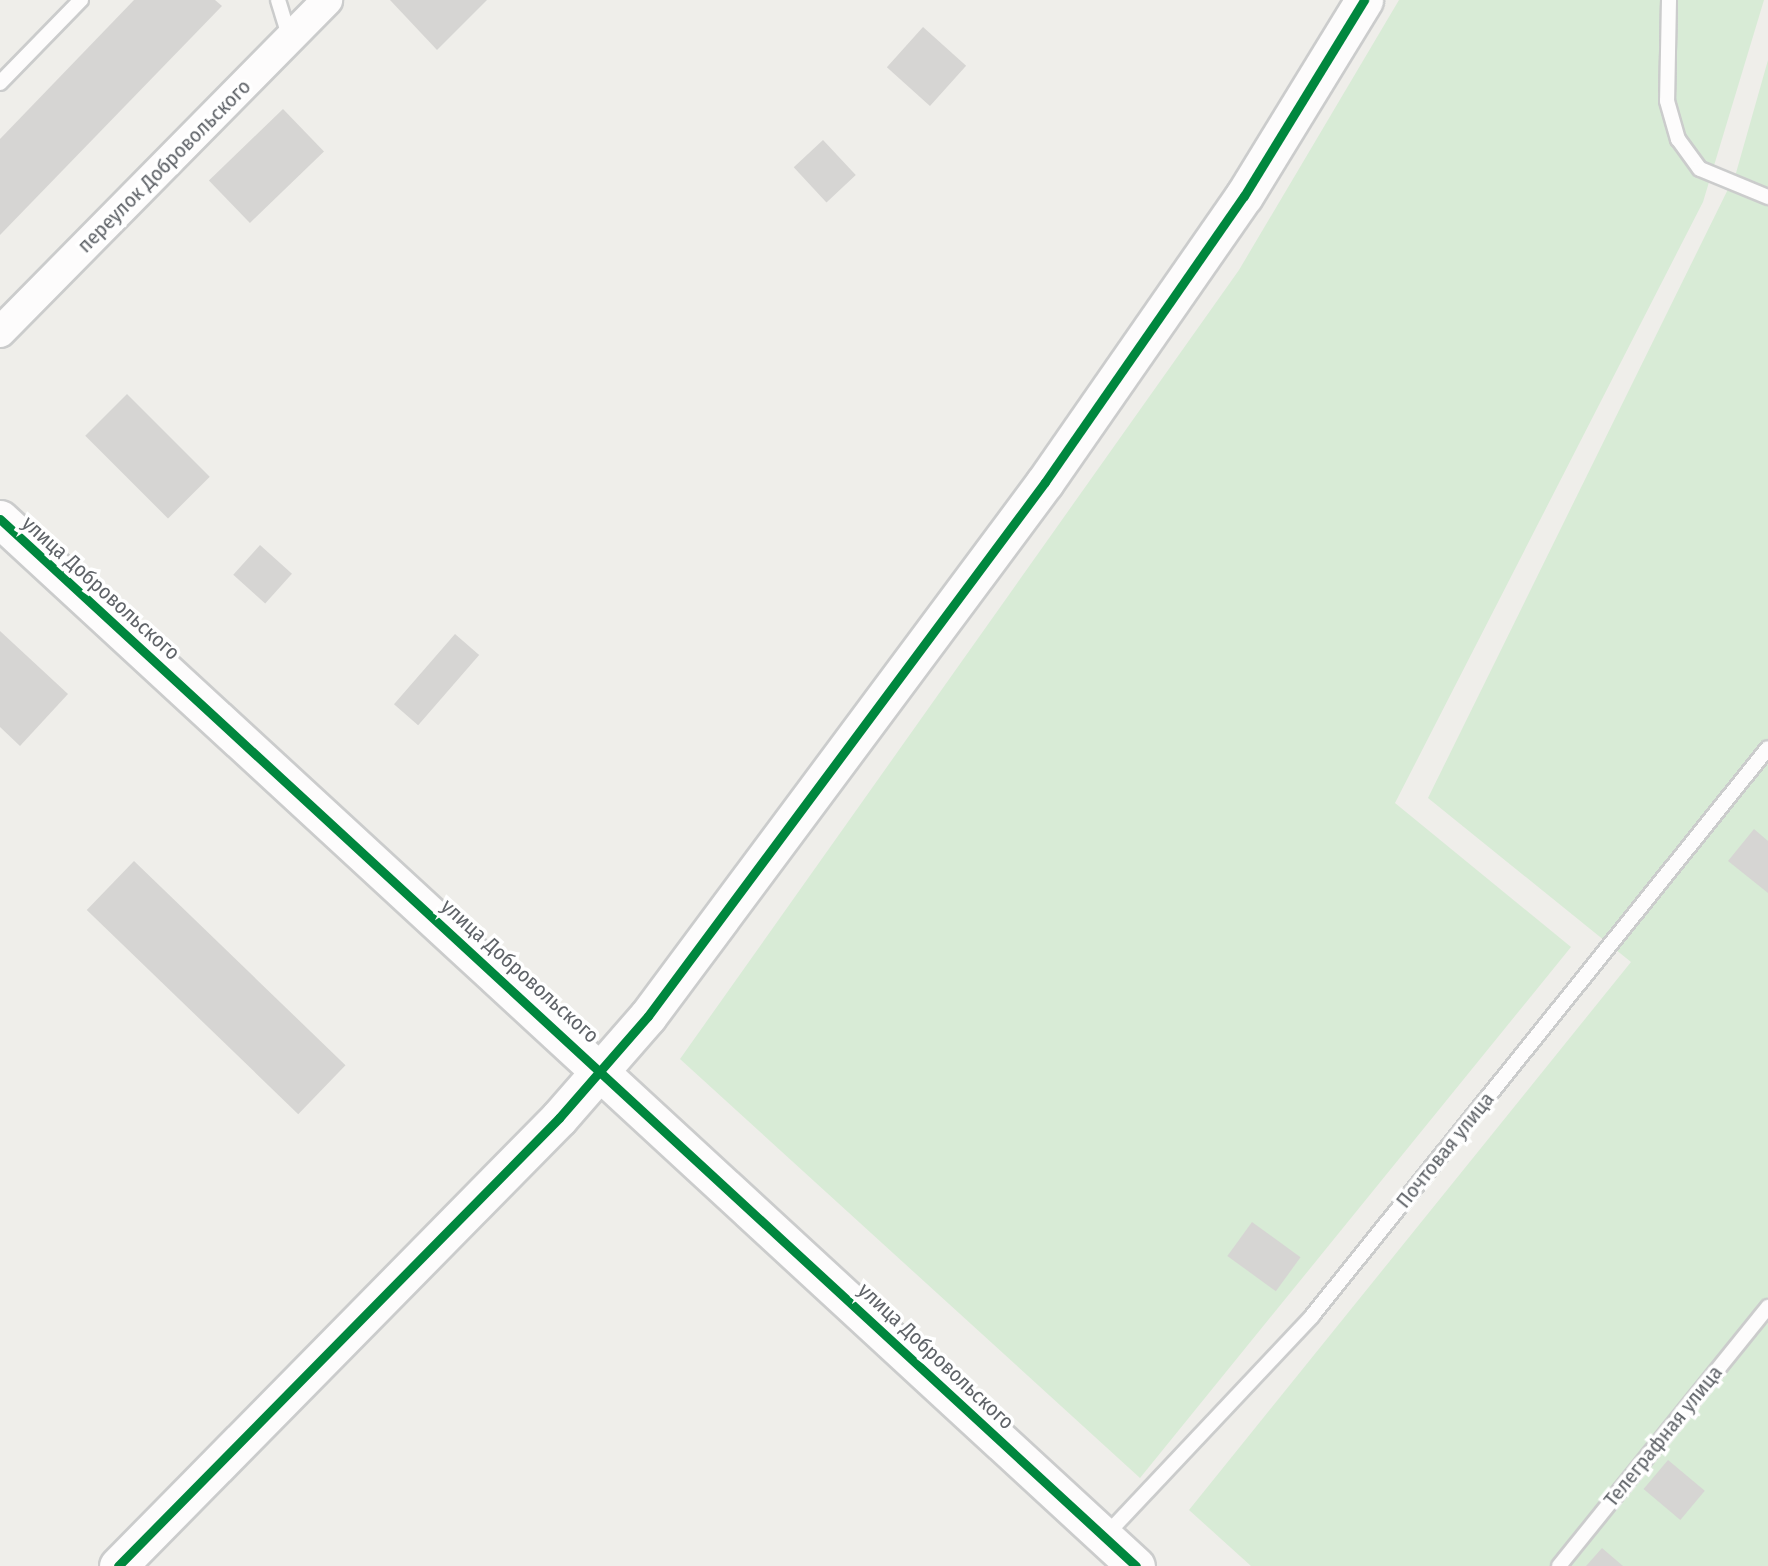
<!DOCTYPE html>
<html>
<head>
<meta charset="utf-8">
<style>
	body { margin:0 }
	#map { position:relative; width:1768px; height:1566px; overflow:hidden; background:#efeeea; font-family:"Fira Sans Condensed",sans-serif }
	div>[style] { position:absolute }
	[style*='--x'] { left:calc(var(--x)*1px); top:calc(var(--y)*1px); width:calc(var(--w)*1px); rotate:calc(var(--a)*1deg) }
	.green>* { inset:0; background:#d8ebd6 }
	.building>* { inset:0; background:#d6d5d3; transform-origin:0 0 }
	.roads { filter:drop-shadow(2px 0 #cbcccc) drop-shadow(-2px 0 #cbcccc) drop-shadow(0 2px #cbcccc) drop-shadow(0 -2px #cbcccc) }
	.service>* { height:14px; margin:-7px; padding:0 7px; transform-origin:7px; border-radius:7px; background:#fdfcfc }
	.minor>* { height:30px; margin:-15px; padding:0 15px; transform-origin:15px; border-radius:15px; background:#fdfcfc }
	.tertiary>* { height:37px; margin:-18.5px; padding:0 18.5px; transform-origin:18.5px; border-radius:18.5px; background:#fdfcfc }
	.cycleway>* { height:9px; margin:-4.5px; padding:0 4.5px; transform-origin:4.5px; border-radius:4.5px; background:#00873e }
	span { translate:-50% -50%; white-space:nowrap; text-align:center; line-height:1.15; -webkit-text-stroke:7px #fff; paint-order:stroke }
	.street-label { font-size:21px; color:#5f6368 }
</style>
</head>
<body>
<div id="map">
	<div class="green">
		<div style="clip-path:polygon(1399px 0,1764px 0,1703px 202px,1395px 803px,1571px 947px,1140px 1478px,680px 1059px,1239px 270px)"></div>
		<div style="clip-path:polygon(1768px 60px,1768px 1566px,1251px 1566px,1189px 1510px,1631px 962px,1428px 798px,1736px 173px)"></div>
	</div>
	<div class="building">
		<div style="clip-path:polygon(134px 0,215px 0,222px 6px,0 235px,0 139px)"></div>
		<div style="clip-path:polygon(390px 0,487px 0,437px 50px)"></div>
		<div style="left:923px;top:27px;width:58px;height:54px;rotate:42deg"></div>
		<div style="left:283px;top:109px;width:59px;height:103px;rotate:46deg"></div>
		<div style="left:823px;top:140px;width:48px;height:40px;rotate:47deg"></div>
		<div style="left:127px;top:394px;width:117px;height:59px;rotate:45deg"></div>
		<div style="left:260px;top:545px;width:43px;height:40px;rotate:42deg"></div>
		<div style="clip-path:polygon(0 631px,68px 694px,20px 746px,0 727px)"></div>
		<div style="left:455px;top:634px;width:32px;height:93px;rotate:41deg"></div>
		<div style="clip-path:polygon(1754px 829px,1768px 841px,1768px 893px,1728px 861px)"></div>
		<div style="left:134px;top:861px;width:294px;height:68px;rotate:44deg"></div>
		<div style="left:1252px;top:1222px;width:60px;height:42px;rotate:36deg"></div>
		<div style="left:1668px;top:1460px;width:48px;height:38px;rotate:40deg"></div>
		<div style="clip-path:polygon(1602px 1548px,1623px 1566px,1586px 1566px)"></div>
	</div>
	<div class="roads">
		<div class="service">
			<div style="--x:278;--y:0;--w:41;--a:72.9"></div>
			<div style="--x:1669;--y:0;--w:101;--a:91.1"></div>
			<div style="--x:1667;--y:101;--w:40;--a:74"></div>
			<div style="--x:1678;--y:139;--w:37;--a:54"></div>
			<div style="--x:1700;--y:169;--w:74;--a:22.4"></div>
			<div style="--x:0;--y:83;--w:116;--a:-45.7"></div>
			<div style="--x:1105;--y:1536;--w:302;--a:-46.7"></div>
			<div style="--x:1312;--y:1316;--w:728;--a:-51.24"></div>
			<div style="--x:1559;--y:1566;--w:333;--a:-51.1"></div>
		</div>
		<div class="minor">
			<div style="--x:0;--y:332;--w:466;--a:-45.4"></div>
		</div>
		<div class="tertiary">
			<div style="--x:0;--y:519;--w:1545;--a:42.67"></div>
			<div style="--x:118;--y:1566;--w:629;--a:-45.45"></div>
			<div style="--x:559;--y:1118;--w:135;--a:-48.9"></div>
			<div style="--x:648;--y:1016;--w:665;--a:-53.37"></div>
			<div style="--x:1045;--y:482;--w:348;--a:-55.2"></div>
			<div style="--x:1244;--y:196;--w:230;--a:-58.5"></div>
		</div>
	</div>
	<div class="cycleway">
		<div style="--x:0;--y:519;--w:1545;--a:42.67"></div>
		<div style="--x:118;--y:1566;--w:629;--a:-45.45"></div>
		<div style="--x:559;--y:1118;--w:135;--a:-48.9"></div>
		<div style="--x:648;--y:1016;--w:665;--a:-53.37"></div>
		<div style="--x:1045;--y:482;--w:348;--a:-55.2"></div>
		<div style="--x:1244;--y:196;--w:230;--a:-58.5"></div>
	</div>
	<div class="street-label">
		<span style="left:164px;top:166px;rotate:-45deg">переулок Добровольского</span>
		<span style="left:101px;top:588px;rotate:42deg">улица Добровольского</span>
		<span style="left:520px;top:971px;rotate:42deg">улица Добровольского</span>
		<span style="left:1445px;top:1150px;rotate:-51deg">Почтовая улица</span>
		<span style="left:936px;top:1356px;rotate:43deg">улица Добровольского</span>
		<span style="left:1663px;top:1436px;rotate:-51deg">Телеграфная улица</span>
	</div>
</div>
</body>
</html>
